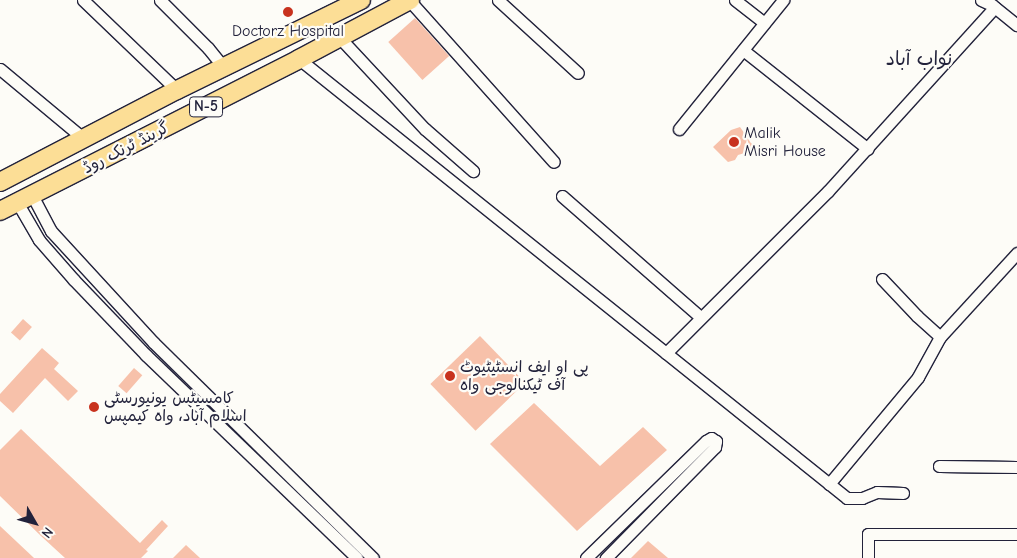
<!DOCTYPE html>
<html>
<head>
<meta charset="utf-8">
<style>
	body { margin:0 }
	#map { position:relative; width:1017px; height:558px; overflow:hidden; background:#fdfcf7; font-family:"Comic Neue","Playpen Sans Arabic",sans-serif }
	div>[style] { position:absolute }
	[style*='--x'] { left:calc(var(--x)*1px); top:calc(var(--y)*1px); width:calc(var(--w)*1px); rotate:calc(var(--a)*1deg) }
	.building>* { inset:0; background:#f7c1aa; transform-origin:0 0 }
	.roads { filter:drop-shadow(1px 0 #22223b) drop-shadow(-1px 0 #22223b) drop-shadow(0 1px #22223b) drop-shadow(0 -1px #22223b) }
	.minor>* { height:11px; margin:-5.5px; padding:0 5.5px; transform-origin:5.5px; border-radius:5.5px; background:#fdfcf7 }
	.highway>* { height:18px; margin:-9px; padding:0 9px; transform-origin:9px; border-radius:9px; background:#fcde96 }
	.dots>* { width:14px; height:14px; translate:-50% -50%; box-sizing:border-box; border:2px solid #fdfcf7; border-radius:50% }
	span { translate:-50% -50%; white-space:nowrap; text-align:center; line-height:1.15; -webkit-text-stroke:4.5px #fdfcf7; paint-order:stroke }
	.shield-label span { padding:1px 4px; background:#fdfcf7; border:1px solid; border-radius:4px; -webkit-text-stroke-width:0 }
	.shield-label { font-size:15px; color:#22223b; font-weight:700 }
	.poi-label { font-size:16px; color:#22223b }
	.left { translate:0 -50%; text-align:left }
	.street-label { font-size:16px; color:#22223b }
	.quarter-label { font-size:19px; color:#22223b }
	.north { position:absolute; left:10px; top:498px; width:50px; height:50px; -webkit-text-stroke:4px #fdfcf7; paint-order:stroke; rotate:128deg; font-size:14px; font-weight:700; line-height:20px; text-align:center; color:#22223b }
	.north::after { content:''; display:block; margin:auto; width:18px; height:22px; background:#22223b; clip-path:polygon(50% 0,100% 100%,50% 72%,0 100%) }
</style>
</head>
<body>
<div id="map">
	<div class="building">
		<div style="left:415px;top:18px;width:51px;height:36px;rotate:48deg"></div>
		<div style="clip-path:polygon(740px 127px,754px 147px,748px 152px,738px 155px,735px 160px,728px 162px,713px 147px,731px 130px)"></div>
		<div style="left:23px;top:319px;width:12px;height:18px;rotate:42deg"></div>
		<div style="left:480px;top:336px;width:65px;height:69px;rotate:46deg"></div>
		<div style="clip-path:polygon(42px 348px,59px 363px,54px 369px,78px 391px,68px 401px,45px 378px,13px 413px,0 401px,0 394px)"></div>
		<div style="left:134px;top:368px;width:11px;height:24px;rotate:41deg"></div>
		<div style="clip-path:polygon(534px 403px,600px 466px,643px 427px,667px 450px,577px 531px,490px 444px)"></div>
		<div style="clip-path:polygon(21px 429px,140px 543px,162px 520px,168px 526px,146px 550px,148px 551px,141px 558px,65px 558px,41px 536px,0 496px,0 450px)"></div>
		<div style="clip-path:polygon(0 526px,34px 558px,0 558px)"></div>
		<div style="clip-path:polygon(648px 541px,668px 558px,631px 558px)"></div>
		<div style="clip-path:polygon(186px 545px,200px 558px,173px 558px)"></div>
	</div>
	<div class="roads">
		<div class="minor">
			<div style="--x:83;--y:0;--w:130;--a:43.8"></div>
			<div style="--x:160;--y:0;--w:68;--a:45"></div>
			<div style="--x:208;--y:48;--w:26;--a:51"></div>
			<div style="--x:409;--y:0;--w:217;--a:48.2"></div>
			<div style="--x:498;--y:0;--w:108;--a:42.4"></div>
			<div style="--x:735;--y:0;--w:37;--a:38"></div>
			<div style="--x:981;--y:0;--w:12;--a:24"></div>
			<div style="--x:992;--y:5;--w:32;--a:39"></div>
			<div style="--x:340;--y:38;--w:125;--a:47"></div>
			<div style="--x:425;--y:129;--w:64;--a:41.2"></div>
			<div style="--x:743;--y:50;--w:159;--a:38.4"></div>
			<div style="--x:299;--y:59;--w:702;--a:38.7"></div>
			<div style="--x:847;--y:498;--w:15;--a:0"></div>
			<div style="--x:862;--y:498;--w:16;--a:-22"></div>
			<div style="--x:877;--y:492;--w:26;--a:2"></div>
			<div style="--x:0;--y:69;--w:109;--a:39.8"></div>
			<div style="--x:679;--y:129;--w:166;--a:-51.1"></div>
			<div style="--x:32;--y:195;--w:41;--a:62.2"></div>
			<div style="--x:51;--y:231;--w:152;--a:47.4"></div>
			<div style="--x:154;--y:343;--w:307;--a:44.5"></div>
			<div style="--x:562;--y:196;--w:184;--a:41.2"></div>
			<div style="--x:17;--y:202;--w:44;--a:59.9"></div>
			<div style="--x:39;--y:240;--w:53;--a:48.8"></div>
			<div style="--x:74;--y:280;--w:104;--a:46.2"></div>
			<div style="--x:146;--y:355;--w:293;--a:43.9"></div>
			<div style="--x:882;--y:279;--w:51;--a:46.6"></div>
			<div style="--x:917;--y:316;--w:31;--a:42"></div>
			<div style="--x:666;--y:353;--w:229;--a:-45"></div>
			<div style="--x:828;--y:191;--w:248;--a:-47.8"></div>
			<div style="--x:939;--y:466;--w:78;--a:0.7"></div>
			<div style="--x:829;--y:484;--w:139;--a:-50.2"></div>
			<div style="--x:918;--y:377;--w:46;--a:-61.2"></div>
			<div style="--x:940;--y:337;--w:114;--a:-47.5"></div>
			<div style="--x:586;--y:558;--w:168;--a:-44.3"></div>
			<div style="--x:706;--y:441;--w:6;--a:-31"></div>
			<div style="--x:711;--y:438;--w:6;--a:31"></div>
			<div style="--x:716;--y:441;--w:6;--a:99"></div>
			<div style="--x:715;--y:447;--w:156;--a:134.5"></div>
			<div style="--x:868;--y:558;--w:24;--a:-90"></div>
			<div style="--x:868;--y:534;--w:149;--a:0"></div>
		</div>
		<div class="highway">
			<div style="--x:0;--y:182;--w:199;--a:-27.5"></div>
			<div style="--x:177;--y:90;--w:205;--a:-26.1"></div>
			<div style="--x:0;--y:211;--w:335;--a:-26.9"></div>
			<div style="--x:299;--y:59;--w:126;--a:-28"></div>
		</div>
	</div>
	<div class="dots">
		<div style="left:288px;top:12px;background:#c8321e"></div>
		<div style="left:734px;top:142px;background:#c8321e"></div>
		<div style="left:450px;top:376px;background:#c8321e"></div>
		<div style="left:94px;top:407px;background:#c8321e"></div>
	</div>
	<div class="shield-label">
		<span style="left:206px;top:107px">N-5</span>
	</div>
	<div class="poi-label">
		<span style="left:288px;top:31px">Doctorz Hospital</span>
		<span class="left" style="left:744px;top:142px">Malik<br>Misri House</span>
		<span class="left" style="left:460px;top:376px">پی او ایف انسٹیٹیوٹ<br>آف ٹیکنالوجی واہ</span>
		<span class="left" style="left:104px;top:407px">کامسیٹس یونیورسٹی<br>اسلام آباد، واہ کیمپس</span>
	</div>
	<div class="street-label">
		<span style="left:126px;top:148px;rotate:-27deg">گرینڈ ٹرنک روڈ</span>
	</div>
	<div class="quarter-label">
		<span style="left:919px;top:60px">نواب آباد</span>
	</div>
	<div class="north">N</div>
</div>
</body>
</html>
